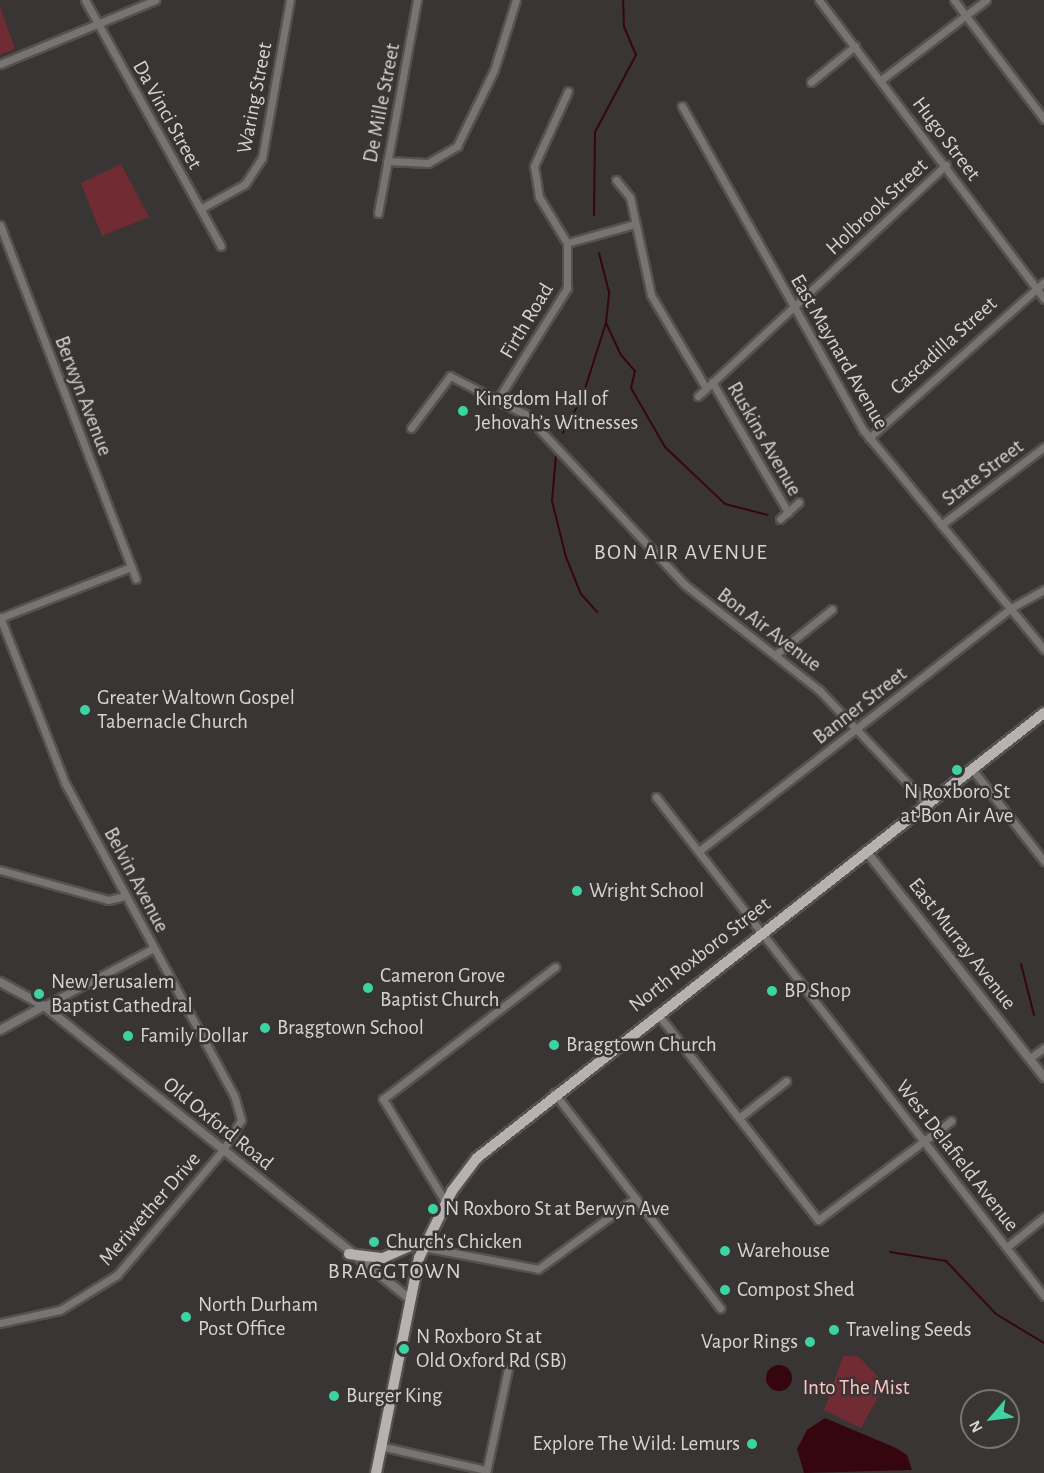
<!DOCTYPE html>
<html>
<head>
<meta charset="utf-8">
<style>
	body { margin:0 }
	#map { position:relative; width:1044px; height:1473px; overflow:hidden; background:#3a3535; font-family:"Alegreya Sans",sans-serif }
	div>[style] { position:absolute }
	[style*='--x'] { left:calc(var(--x)*1px); top:calc(var(--y)*1px); width:calc(var(--w)*1px); rotate:calc(var(--a)*1deg) }
	.green>* { inset:0; background:#702b33 }
	.water>* { inset:0; background:#35060e }
	.round { border-radius:50% }
	.stream>* { height:2px; margin:-1px; padding:0 1px; transform-origin:1px; border-radius:1px; background:#35060e }
	.roads { filter:drop-shadow(2px 0 #565151) drop-shadow(-2px 0 #565151) drop-shadow(0 2px #565151) drop-shadow(0 -2px #565151) }
	.minor>* { height:7px; margin:-3.5px; padding:0 3.5px; transform-origin:3.5px; border-radius:3.5px; background:#777474 }
	.tertiary>* { height:8px; margin:-4px; padding:0 4px; transform-origin:4px; border-radius:4px; background:#777474 }
	.primary>* { height:10px; margin:-5px; padding:0 5px; transform-origin:5px; border-radius:5px; background:#b7b1b1 }
	.dots>* { width:16px; height:16px; translate:-50% -50%; box-sizing:border-box; border:3px solid #3a3535; border-radius:50% }
	span { translate:-50% -50%; white-space:nowrap; text-align:center; line-height:1.15; -webkit-text-stroke:5px #3a3535; paint-order:stroke }
	.street-label { font-size:21px; color:#d6d3d3 }
	.poi-label { font-size:21px; color:#d6d3d3 }
	.left { translate:0 -50%; text-align:left }
	.right { translate:-100% -50%; text-align:right }
	.park-label { font-size:21px; color:#fac4c5 }
	.neighbourhood-label { font-size:22px; color:#d6d3d3; letter-spacing:1.5px }
	.north { position:absolute; left:960px; top:1389px; width:60px; height:60px; box-sizing:border-box; background:#3a3535; border:2px solid #787474; border-radius:50%; rotate:242deg; font-size:16px; font-weight:700; line-height:24px; text-align:center; color:#d6d3d3 }
	.north::after { content:''; display:block; margin:auto; width:21px; height:27px; background:#3ed4a2; clip-path:polygon(50% 0,100% 100%,50% 72%,0 100%) }
</style>
</head>
<body>
<div id="map">
	<div class="green">
		<div style="clip-path:polygon(0 7px,15px 49px,0 55px)"></div>
		<div style="clip-path:polygon(121px 164px,149px 217px,102px 236px,81px 183px)"></div>
		<div style="clip-path:polygon(843px 1356px,858px 1356px,885px 1384px,861px 1428px,824px 1410px)"></div>
	</div>
	<div class="water">
		<div class="round" style="left:766px;top:1365px;width:26px;height:26px"></div>
		<div style="clip-path:polygon(825px 1418px,896px 1448px,907px 1455px,912px 1470px,804px 1473px,797px 1449px,807px 1430px)"></div>
	</div>
	<div class="stream">
		<div style="--x:594;--y:215;--w:83;--a:-89.3"></div>
		<div style="--x:595;--y:132;--w:87;--a:-62"></div>
		<div style="--x:636;--y:55;--w:30;--a:-113"></div>
		<div style="--x:624;--y:27;--w:27;--a:-92"></div>
		<div style="--x:606;--y:323;--w:35;--a:65"></div>
		<div style="--x:621;--y:355;--w:21;--a:49"></div>
		<div style="--x:635;--y:371;--w:17;--a:103"></div>
		<div style="--x:631;--y:388;--w:68;--a:60"></div>
		<div style="--x:665;--y:447;--w:83;--a:43.5"></div>
		<div style="--x:725;--y:504;--w:44;--a:14.3"></div>
		<div style="--x:563;--y:433;--w:40;--a:-62"></div>
		<div style="--x:582;--y:398;--w:79;--a:-72.3"></div>
		<div style="--x:606;--y:323;--w:31;--a:-84"></div>
		<div style="--x:609;--y:292;--w:40;--a:-104.4"></div>
		<div style="--x:556;--y:455;--w:46;--a:95"></div>
		<div style="--x:552;--y:501;--w:58;--a:76"></div>
		<div style="--x:566;--y:557;--w:40;--a:68"></div>
		<div style="--x:581;--y:594;--w:24;--a:48"></div>
		<div style="--x:1021;--y:964;--w:53;--a:75.7"></div>
		<div style="--x:890;--y:1252;--w:57;--a:9.1"></div>
		<div style="--x:946;--y:1261;--w:73;--a:46.7"></div>
		<div style="--x:996;--y:1314;--w:56;--a:31.1"></div>
	</div>
	<div class="roads">
		<div class="minor">
			<div style="--x:85;--y:0;--w:281;--a:61.1"></div>
			<div style="--x:819;--y:0;--w:374;--a:53"></div>
			<div style="--x:954;--y:0;--w:149;--a:52.9"></div>
			<div style="--x:0;--y:64;--w:168;--a:-22.4"></div>
			<div style="--x:881;--y:80;--w:132;--a:-37.3"></div>
			<div style="--x:811;--y:82;--w:57;--a:-39.3"></div>
			<div style="--x:682;--y:106;--w:372;--a:60.8"></div>
			<div style="--x:864;--y:431;--w:283;--a:50.5"></div>
			<div style="--x:387;--y:161;--w:41;--a:2.8"></div>
			<div style="--x:428;--y:163;--w:34;--a:-30"></div>
			<div style="--x:457;--y:146;--w:85;--a:-64"></div>
			<div style="--x:494;--y:70;--w:73;--a:-72.6"></div>
			<div style="--x:616;--y:180;--w:22;--a:51"></div>
			<div style="--x:630;--y:197;--w:100;--a:77.9"></div>
			<div style="--x:651;--y:295;--w:108;--a:59.4"></div>
			<div style="--x:200;--y:209;--w:51;--a:-29.1"></div>
			<div style="--x:245;--y:184;--w:31;--a:-57"></div>
			<div style="--x:262;--y:158;--w:160;--a:-80"></div>
			<div style="--x:378;--y:213;--w:217;--a:-79.6"></div>
			<div style="--x:0;--y:225;--w:379;--a:69"></div>
			<div style="--x:567;--y:243;--w:71;--a:-15.6"></div>
			<div style="--x:712;--y:382;--w:151;--a:59.7"></div>
			<div style="--x:698;--y:396;--w:339;--a:-43"></div>
			<div style="--x:498;--y:399;--w:131;--a:-58.1"></div>
			<div style="--x:567;--y:288;--w:45;--a:-90"></div>
			<div style="--x:567;--y:243;--w:54;--a:-121.3"></div>
			<div style="--x:539;--y:197;--w:31;--a:-99"></div>
			<div style="--x:534;--y:166;--w:82;--a:-65.6"></div>
			<div style="--x:411;--y:428;--w:65;--a:-53.1"></div>
			<div style="--x:450;--y:376;--w:84;--a:26.9"></div>
			<div style="--x:525;--y:414;--w:233;--a:46.9"></div>
			<div style="--x:684;--y:584;--w:172;--a:38.1"></div>
			<div style="--x:819;--y:690;--w:157;--a:46.5"></div>
			<div style="--x:869;--y:438;--w:234;--a:-41.7"></div>
			<div style="--x:780;--y:519;--w:25;--a:-42"></div>
			<div style="--x:941;--y:525;--w:129;--a:-37.1"></div>
			<div style="--x:0;--y:617;--w:178;--a:68.6"></div>
			<div style="--x:65;--y:783;--w:355;--a:61.6"></div>
			<div style="--x:234;--y:1095;--w:26;--a:74"></div>
			<div style="--x:241;--y:1120;--w:35;--a:121"></div>
			<div style="--x:223;--y:1150;--w:164;--a:130.3"></div>
			<div style="--x:117;--y:1275;--w:67;--a:148.4"></div>
			<div style="--x:60;--y:1310;--w:61;--a:167.8"></div>
			<div style="--x:0;--y:618;--w:141;--a:-21.3"></div>
			<div style="--x:775;--y:655;--w:73;--a:-38.9"></div>
			<div style="--x:972;--y:769;--w:117;--a:52"></div>
			<div style="--x:656;--y:797;--w:632;--a:52.13"></div>
			<div style="--x:699;--y:851;--w:395;--a:-37.9"></div>
			<div style="--x:1011;--y:608;--w:38;--a:-29"></div>
			<div style="--x:0;--y:870;--w:112;--a:15.5"></div>
			<div style="--x:108;--y:900;--w:17;--a:-13"></div>
			<div style="--x:44;--y:1006;--w:124;--a:-27.8"></div>
			<div style="--x:657;--y:1013;--w:262;--a:52.1"></div>
			<div style="--x:818;--y:1220;--w:166;--a:-36.7"></div>
			<div style="--x:1030;--y:1058;--w:17;--a:-36"></div>
			<div style="--x:554;--y:1093;--w:272;--a:52.3"></div>
			<div style="--x:739;--y:1118;--w:60;--a:-38.2"></div>
			<div style="--x:446;--y:1203;--w:122;--a:-121.2"></div>
			<div style="--x:383;--y:1099;--w:217;--a:-37.5"></div>
			<div style="--x:423;--y:1247;--w:117;--a:10.8"></div>
			<div style="--x:538;--y:1269;--w:119;--a:-36.1"></div>
			<div style="--x:1007;--y:1247;--w:48;--a:-39"></div>
			<div style="--x:380;--y:1446;--w:109;--a:12.8"></div>
			<div style="--x:486;--y:1473;--w:106;--a:-78.1"></div>
		</div>
		<div class="tertiary">
			<div style="--x:866;--y:851;--w:288;--a:51.8"></div>
			<div style="--x:0;--y:982;--w:50;--a:28.6"></div>
			<div style="--x:44;--y:1006;--w:467;--a:38.7"></div>
			<div style="--x:0;--y:1030;--w:50;--a:-28.6"></div>
		</div>
		<div class="primary">
			<div style="--x:349;--y:1254;--w:34;--a:7"></div>
			<div style="--x:383;--y:1258;--w:34;--a:-24"></div>
			<div style="--x:414;--y:1244;--w:9;--a:18"></div>
			<div style="--x:376;--y:1473;--w:219;--a:-78.7"></div>
			<div style="--x:419;--y:1258;--w:75;--a:-63.8"></div>
			<div style="--x:452;--y:1191;--w:41;--a:-52.9"></div>
			<div style="--x:477;--y:1158;--w:721;--a:-38.13"></div>
		</div>
	</div>
	<div class="dots">
		<div style="left:463px;top:411px;background:#3ed4a2"></div>
		<div style="left:85px;top:710px;background:#3ed4a2"></div>
		<div style="left:957px;top:770px;background:#3ed4a2"></div>
		<div style="left:577px;top:891px;background:#3ed4a2"></div>
		<div style="left:368px;top:988px;background:#3ed4a2"></div>
		<div style="left:772px;top:991px;background:#3ed4a2"></div>
		<div style="left:39px;top:994px;background:#3ed4a2"></div>
		<div style="left:265px;top:1028px;background:#3ed4a2"></div>
		<div style="left:128px;top:1036px;background:#3ed4a2"></div>
		<div style="left:554px;top:1045px;background:#3ed4a2"></div>
		<div style="left:433px;top:1209px;background:#3ed4a2"></div>
		<div style="left:374px;top:1242px;background:#3ed4a2"></div>
		<div style="left:725px;top:1251px;background:#3ed4a2"></div>
		<div style="left:725px;top:1290px;background:#3ed4a2"></div>
		<div style="left:186px;top:1317px;background:#3ed4a2"></div>
		<div style="left:834px;top:1330px;background:#3ed4a2"></div>
		<div style="left:810px;top:1342px;background:#3ed4a2"></div>
		<div style="left:404px;top:1349px;background:#3ed4a2"></div>
		<div style="left:334px;top:1396px;background:#3ed4a2"></div>
		<div style="left:752px;top:1444px;background:#3ed4a2"></div>
	</div>
	<div class="street-label">
		<span style="left:255px;top:98px;rotate:-79deg">Waring Street</span>
		<span style="left:382px;top:103px;rotate:-79deg">De Mille Street</span>
		<span style="left:167px;top:115px;rotate:61deg">Da Vinci Street</span>
		<span style="left:946px;top:139px;rotate:53deg">Hugo Street</span>
		<span style="left:877px;top:207px;rotate:-43deg">Holbrook Street</span>
		<span style="left:527px;top:321px;rotate:-59deg">Firth Road</span>
		<span style="left:944px;top:346px;rotate:-42deg">Cascadilla Street</span>
		<span style="left:839px;top:352px;rotate:60deg">East Maynard Avenue</span>
		<span style="left:83px;top:396px;rotate:69deg">Berwyn Avenue</span>
		<span style="left:764px;top:439px;rotate:60deg">Ruskins Avenue</span>
		<span style="left:983px;top:473px;rotate:-37deg">State Street</span>
		<span style="left:769px;top:630px;rotate:37deg">Bon Air Avenue</span>
		<span style="left:860px;top:706px;rotate:-38deg">Banner Street</span>
		<span style="left:136px;top:880px;rotate:62deg">Belvin Avenue</span>
		<span style="left:962px;top:944px;rotate:52deg">East Murray Avenue</span>
		<span style="left:700px;top:955px;rotate:-38deg">North Roxboro Street</span>
		<span style="left:218px;top:1124px;rotate:39deg">Old Oxford Road</span>
		<span style="left:957px;top:1156px;rotate:52deg">West Delafield Avenue</span>
		<span style="left:150px;top:1209px;rotate:-49deg">Meriwether Drive</span>
	</div>
	<div class="poi-label">
		<span class="left" style="left:475px;top:411px">Kingdom Hall of<br>Jehovah’s Witnesses</span>
		<span class="left" style="left:97px;top:710px">Greater Waltown Gospel<br>Tabernacle Church</span>
		<span style="left:957px;top:804px">N Roxboro St<br>at Bon Air Ave</span>
		<span class="left" style="left:589px;top:891px">Wright School</span>
		<span class="left" style="left:380px;top:988px">Cameron Grove<br>Baptist Church</span>
		<span class="left" style="left:51px;top:994px">New Jerusalem<br>Baptist Cathedral</span>
		<span class="left" style="left:784px;top:991px">BP Shop</span>
		<span class="left" style="left:277px;top:1028px">Braggtown School</span>
		<span class="left" style="left:140px;top:1036px">Family Dollar</span>
		<span class="left" style="left:566px;top:1045px">Braggtown Church</span>
		<span class="left" style="left:445px;top:1209px">N Roxboro St at Berwyn Ave</span>
		<span class="left" style="left:386px;top:1242px">Church's Chicken</span>
		<span class="left" style="left:737px;top:1251px">Warehouse</span>
		<span class="left" style="left:737px;top:1290px">Compost Shed</span>
		<span class="left" style="left:198px;top:1317px">North Durham<br>Post Office</span>
		<span class="left" style="left:846px;top:1330px">Traveling Seeds</span>
		<span class="left" style="left:416px;top:1349px">N Roxboro St at<br>Old Oxford Rd (SB)</span>
		<span class="right" style="left:798px;top:1342px">Vapor Rings</span>
		<span class="left" style="left:346px;top:1396px">Burger King</span>
		<span class="right" style="left:740px;top:1444px">Explore The Wild: Lemurs</span>
	</div>
	<div class="park-label">
		<span style="left:856px;top:1388px">Into The Mist</span>
	</div>
	<div class="neighbourhood-label">
		<span style="left:681px;top:553px">BON AIR AVENUE</span>
		<span style="left:395px;top:1272px">BRAGGTOWN</span>
	</div>
	<div class="north">N</div>
</div>
</body>
</html>
